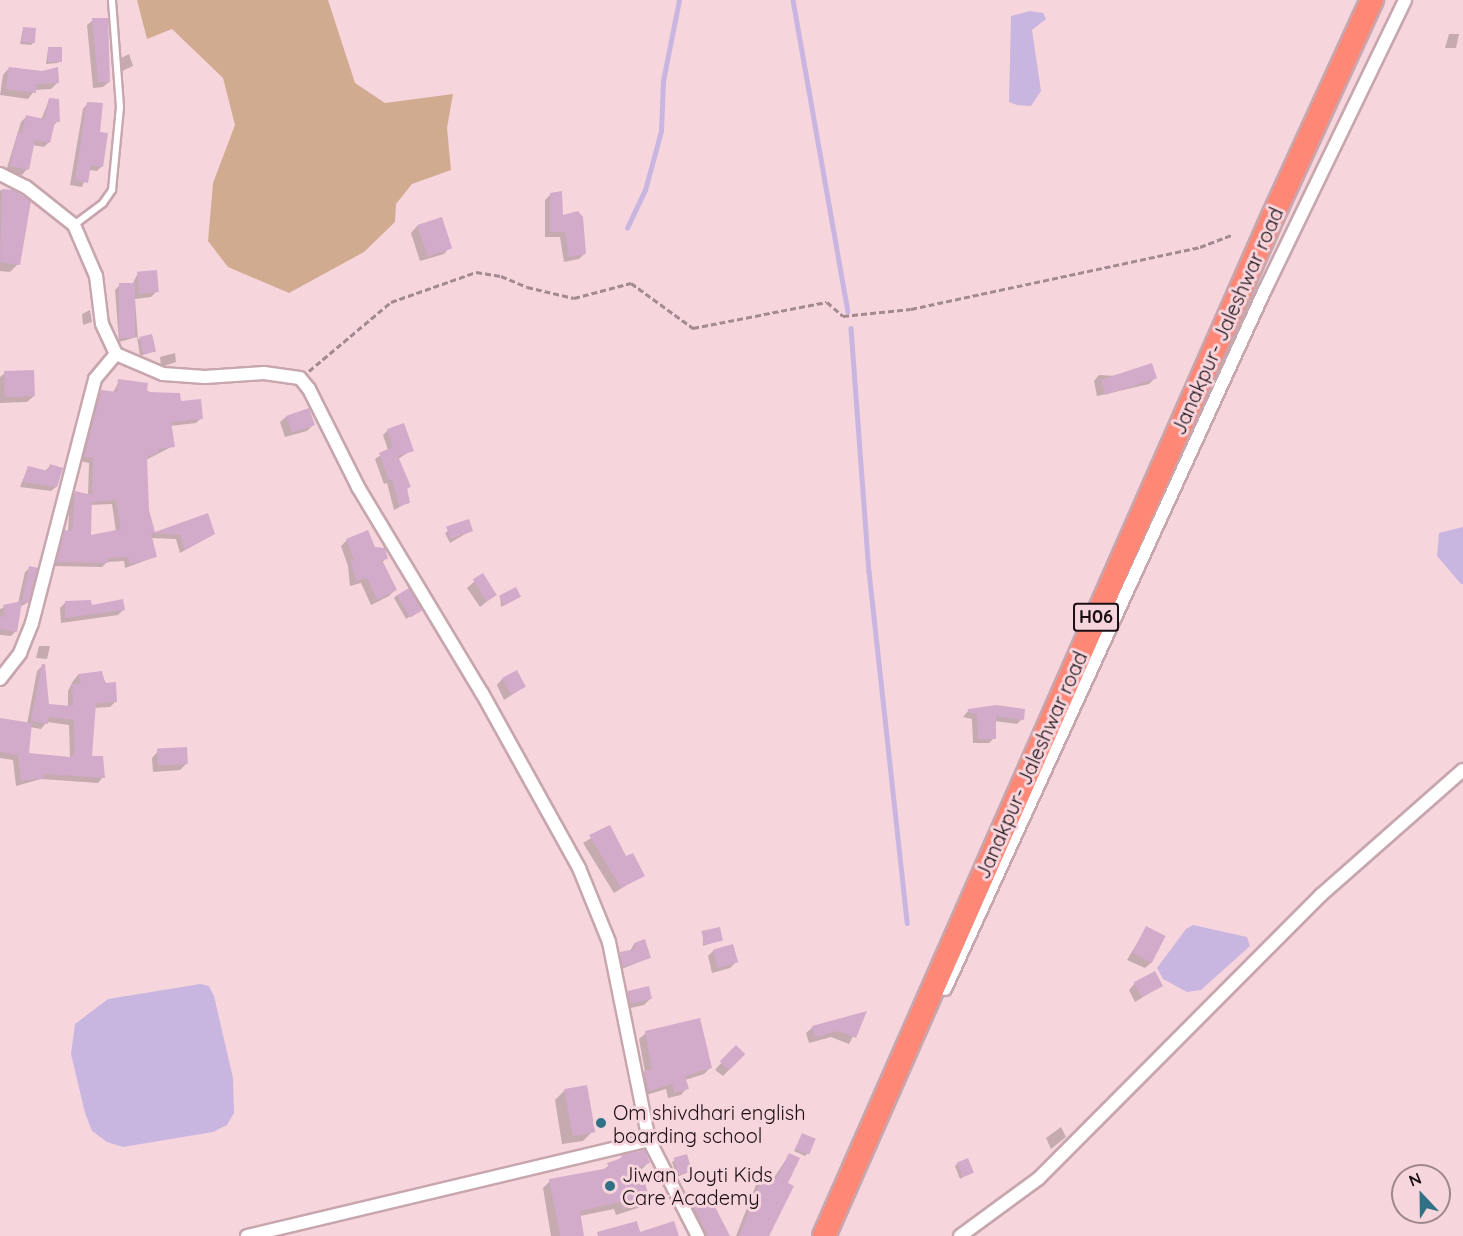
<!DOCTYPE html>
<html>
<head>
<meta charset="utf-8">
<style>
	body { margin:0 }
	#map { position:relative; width:1463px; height:1236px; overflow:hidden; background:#f7d5dd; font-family:Quicksand,sans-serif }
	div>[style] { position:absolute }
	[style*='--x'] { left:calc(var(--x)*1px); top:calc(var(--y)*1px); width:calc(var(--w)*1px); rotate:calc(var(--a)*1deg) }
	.green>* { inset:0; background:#d1ab90 }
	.water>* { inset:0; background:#c9b6e0 }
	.shadow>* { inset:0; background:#0003 }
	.stream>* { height:4.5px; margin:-2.25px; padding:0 2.25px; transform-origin:2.25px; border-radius:2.25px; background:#c9b6e0 }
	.building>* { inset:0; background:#d2abca; transform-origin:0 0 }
	.path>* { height:3px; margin-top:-1.5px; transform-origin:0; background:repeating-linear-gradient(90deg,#a38a90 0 6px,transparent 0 9px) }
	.roads { filter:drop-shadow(2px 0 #c7a6ae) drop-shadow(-2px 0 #c7a6ae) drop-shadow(0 2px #c7a6ae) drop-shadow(0 -2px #c7a6ae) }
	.lane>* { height:6px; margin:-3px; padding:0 3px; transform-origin:3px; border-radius:3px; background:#fff }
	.street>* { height:12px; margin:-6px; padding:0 6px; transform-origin:6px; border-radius:6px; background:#fff }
	.highway>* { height:22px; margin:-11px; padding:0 11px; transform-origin:11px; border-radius:11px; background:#ff8776 }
	.dots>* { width:16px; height:16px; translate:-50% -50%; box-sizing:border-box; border:3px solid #f7d5dd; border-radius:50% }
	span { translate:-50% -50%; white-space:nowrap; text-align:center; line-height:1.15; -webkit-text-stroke:6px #f7d5dd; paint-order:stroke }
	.shield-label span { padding:2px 4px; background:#f7d5dd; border:2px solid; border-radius:4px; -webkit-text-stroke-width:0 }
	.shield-label { font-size:18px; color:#1a0f12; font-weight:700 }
	.street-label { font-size:20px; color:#1a0f12 }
	.poi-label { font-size:20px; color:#1a0f12 }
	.left { translate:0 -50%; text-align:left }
	.north { position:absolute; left:1391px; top:1164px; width:60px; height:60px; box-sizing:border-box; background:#f7d5dd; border:2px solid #9f868c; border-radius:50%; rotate:338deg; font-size:16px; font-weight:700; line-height:24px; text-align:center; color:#1a0f12 }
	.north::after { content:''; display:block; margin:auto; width:21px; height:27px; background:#317185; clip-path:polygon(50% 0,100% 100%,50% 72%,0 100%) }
</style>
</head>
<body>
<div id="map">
	<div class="green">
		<div style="clip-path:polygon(137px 0,328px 0,355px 83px,385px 103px,453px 94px,447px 128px,451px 170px,412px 184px,396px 204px,395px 222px,364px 252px,289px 293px,228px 267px,208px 241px,213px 183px,235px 125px,223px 78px,172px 29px,147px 39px)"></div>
	</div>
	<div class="water">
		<div style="clip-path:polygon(1030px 11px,1043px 13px,1046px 19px,1032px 30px,1041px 91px,1031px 106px,1017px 105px,1009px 102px,1011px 16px)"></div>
		<div style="clip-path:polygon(1463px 527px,1463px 584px,1461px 584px,1437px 556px,1439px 533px)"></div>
		<div style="clip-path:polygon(1193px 925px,1247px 937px,1250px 946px,1201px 990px,1187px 992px,1163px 979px,1157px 968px,1186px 929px)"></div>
		<div style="clip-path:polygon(200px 984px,209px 986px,214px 996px,233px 1078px,234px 1113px,227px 1125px,213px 1132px,123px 1147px,107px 1142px,92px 1131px,85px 1113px,71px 1054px,75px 1024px,108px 999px)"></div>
	</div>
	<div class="shadow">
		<div style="clip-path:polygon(93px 20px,109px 82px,103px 87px,93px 88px,87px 25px)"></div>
		<div style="clip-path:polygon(23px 29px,34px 42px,31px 45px,20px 44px)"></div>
		<div style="clip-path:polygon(1449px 34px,1459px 34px,1456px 48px,1445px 48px)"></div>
		<div style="clip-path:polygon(48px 49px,61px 61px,58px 63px,46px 64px)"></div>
		<div style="clip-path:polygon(129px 54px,133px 66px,120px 72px,119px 59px)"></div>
		<div style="clip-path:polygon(9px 68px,57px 83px,51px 89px,35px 90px,28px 99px,0 95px,3px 75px)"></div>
		<div style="clip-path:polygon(49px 100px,58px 121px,52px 127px,49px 142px,44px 147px,32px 145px,27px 169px,22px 175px,6px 171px,21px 122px,26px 117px,41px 120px)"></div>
		<div style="clip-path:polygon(88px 103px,98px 133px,102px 166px,97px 171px,89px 170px,82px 187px,70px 185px,83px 109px)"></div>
		<div style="clip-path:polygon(0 190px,13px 192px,18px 264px,10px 272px,0 271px)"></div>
		<div style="clip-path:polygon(551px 194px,585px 253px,579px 259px,564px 262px,560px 237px,545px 237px,545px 200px)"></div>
		<div style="clip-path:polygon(441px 219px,450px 247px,444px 254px,420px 261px,411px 233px,417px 226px)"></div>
		<div style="clip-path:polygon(138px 273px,157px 291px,151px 297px,135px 299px,138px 339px,151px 336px,154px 351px,140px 356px,137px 337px,119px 342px,115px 290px,120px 285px,132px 285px)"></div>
		<div style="clip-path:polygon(90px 310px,92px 322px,83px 325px,82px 314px)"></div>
		<div style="clip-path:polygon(175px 353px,176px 362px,161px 367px,160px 357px)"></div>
		<div style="clip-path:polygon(5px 373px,34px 396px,27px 402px,0 403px,0 377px)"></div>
		<div style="clip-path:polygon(1099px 375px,1155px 378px,1149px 384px,1097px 396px,1094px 381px)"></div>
		<div style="clip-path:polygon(evenodd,119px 381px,179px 402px,201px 418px,196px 423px,170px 426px,173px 446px,146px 460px,148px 510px,154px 533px,207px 515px,214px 534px,180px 553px,176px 539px,150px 538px,155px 557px,125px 568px,124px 561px,107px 562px,102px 567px,53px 566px,60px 537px,68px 532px,70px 497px,75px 493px,88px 496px,89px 463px,80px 461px,96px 397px,101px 392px,113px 393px,119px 381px,112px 504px,116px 532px,89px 537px,90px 505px,112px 504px)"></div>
		<div style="clip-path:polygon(287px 416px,314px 424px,307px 431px,285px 437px,280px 422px)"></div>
		<div style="clip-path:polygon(388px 430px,412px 450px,398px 459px,409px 487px,406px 490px,409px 502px,394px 510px,387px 483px,384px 484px,375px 459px,388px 450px,383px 435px)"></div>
		<div style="clip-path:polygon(50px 466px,56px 487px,51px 491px,20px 487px,28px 467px,44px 472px)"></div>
		<div style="clip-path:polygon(472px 530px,450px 543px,445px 533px,448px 531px)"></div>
		<div style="clip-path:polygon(347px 540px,374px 548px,386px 558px,382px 563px,395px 590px,389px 596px,371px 605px,361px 583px,350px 586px,348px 566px,341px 546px)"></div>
		<div style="clip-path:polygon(30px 568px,27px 603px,20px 607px,15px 632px,11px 636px,0 635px,0 609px,18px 603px,25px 572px)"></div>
		<div style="clip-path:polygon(482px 575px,495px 595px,480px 607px,467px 588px)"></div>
		<div style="clip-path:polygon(397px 595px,420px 610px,406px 619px,394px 598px)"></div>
		<div style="clip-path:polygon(500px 596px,516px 599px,501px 607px)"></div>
		<div style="clip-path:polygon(65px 603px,91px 606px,123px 610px,118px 615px,61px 623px,60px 608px)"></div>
		<div style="clip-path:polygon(39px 646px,50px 646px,47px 659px,36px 658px)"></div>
		<div style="clip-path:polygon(evenodd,42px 666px,48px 706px,68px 707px,68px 691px,73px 681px,78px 675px,101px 673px,115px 702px,110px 707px,94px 708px,91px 758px,103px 777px,98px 783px,41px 779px,16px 786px,13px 760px,0 758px,0 721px,27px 724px,37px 671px,42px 666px,47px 722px,69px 725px,70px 759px,27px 754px,30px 727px,41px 729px,47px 722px)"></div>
		<div style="clip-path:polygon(503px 678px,524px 687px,504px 700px,497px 685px)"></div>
		<div style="clip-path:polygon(968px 711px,1022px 719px,1017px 724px,994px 721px,994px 738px,989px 743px,973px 743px,972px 719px,963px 717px)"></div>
		<div style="clip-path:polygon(158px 751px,187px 763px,180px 770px,153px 772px,152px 758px)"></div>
		<div style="clip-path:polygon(610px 827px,626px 858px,643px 875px,614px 893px,583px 843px)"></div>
		<div style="clip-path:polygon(1146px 928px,1152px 962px,1145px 968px,1127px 960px)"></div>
		<div style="clip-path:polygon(703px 933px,721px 940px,703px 946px)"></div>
		<div style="clip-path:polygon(634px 944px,649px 958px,617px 971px,615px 959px,630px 951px)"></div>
		<div style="clip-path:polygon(714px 950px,736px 962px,730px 968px,712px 973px,708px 956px)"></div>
		<div style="clip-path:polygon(1135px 983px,1161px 986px,1135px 1002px,1129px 990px)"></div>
		<div style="clip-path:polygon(629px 992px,651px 998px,644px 1005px,626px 1009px,623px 999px)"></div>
		<div style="clip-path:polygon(865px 1013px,849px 1044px,831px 1037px,809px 1043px,806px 1033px,813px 1027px)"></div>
		<div style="clip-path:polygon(646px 1033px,710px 1068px,704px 1074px,685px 1080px,687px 1088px,681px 1095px,668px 1098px,666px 1089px,643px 1096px,638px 1079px,645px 1072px,639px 1039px)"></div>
		<div style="clip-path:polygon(729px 1054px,729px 1070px,723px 1076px,715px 1070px)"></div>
		<div style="clip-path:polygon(565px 1090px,593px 1131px,583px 1141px,562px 1144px,555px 1100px)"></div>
		<div style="clip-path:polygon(1061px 1127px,1066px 1137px,1051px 1149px,1046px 1138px)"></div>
		<div style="clip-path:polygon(802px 1135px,808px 1153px,805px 1156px,794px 1151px)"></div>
		<div style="clip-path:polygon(789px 1155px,786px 1184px,792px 1187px,769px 1236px,736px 1236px,756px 1185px,765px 1176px,773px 1179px)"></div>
		<div style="clip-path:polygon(622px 1157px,648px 1163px,641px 1170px,649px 1200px,641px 1207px,616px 1215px,614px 1209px,580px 1216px,582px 1236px,551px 1236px,543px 1188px,550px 1181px,601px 1171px)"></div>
		<div style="clip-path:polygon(675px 1160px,691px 1171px,677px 1177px,672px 1162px)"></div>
		<div style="clip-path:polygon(958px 1163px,972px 1172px,960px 1179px,955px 1166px)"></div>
		<div style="clip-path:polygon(692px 1203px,729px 1236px,694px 1236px,682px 1213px)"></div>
	</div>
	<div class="stream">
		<div style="--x:793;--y:0;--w:316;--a:80"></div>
		<div style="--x:627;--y:228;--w:42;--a:-64.7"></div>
		<div style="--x:645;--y:190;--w:61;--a:-74.8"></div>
		<div style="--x:661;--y:131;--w:50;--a:-87.7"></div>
		<div style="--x:663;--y:81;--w:83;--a:-78.8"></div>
		<div style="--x:851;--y:328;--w:244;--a:85.8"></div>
		<div style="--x:869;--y:571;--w:354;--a:83.8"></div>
	</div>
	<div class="building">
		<div style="clip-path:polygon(92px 18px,108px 18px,110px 82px,98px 82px)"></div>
		<div style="left:23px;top:27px;width:13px;height:15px;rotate:4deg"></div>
		<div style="left:48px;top:47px;width:14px;height:15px"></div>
		<div style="clip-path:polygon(9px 67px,42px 71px,58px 67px,59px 83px,36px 84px,36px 93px,6px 89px)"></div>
		<div style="clip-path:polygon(49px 98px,59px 99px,60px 122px,55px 122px,50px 143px,35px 140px,29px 170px,10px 166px,18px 131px,22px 133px,26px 115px,44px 119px)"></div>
		<div style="clip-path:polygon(87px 102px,103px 103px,100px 132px,108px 133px,103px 167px,91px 165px,88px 183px,75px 180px)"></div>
		<div style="clip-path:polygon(2px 189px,14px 190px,31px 201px,20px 265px,0 262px)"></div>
		<div style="clip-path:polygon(562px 191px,563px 215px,578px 211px,583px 217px,586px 254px,569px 257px,565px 232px,550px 232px,550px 193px)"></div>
		<div style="left:442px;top:217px;width:33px;height:26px;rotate:72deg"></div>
		<div style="left:157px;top:270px;width:22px;height:20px;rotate:85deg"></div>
		<div style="left:119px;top:283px;width:16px;height:55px"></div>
		<div style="left:152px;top:334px;width:18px;height:13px;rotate:77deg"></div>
		<div style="left:1152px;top:363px;width:16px;height:54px;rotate:72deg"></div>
		<div style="left:34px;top:370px;width:26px;height:30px;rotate:88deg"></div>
		<div style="clip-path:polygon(118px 379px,148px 383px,147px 392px,180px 393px,181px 401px,201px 399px,203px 419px,171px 422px,175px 447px,158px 449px,159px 452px,147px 457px,149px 510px,155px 532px,208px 513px,215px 534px,185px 550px,180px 535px,151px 533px,157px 557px,130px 564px,128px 557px,108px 558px,108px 563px,56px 562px,64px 530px,72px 531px,75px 491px,92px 495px,91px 535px,121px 529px,116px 500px,92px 502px,93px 458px,84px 457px,101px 390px,117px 392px)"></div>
		<div style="left:309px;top:408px;width:18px;height:24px;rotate:71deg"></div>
		<div style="clip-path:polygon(404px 423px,414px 451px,398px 456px,411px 487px,407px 488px,410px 503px,399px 506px,392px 479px,389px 480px,379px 453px,393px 447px,387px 429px)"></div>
		<div style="clip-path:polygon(50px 464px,63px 468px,57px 487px,23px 482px,28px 466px,48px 471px)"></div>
		<div style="left:469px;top:519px;width:13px;height:24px;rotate:72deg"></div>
		<div style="clip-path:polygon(368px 530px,375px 547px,385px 548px,388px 559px,382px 560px,397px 590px,377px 600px,367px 578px,356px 581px,351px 561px,354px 560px,346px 539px)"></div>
		<div style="clip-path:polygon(29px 566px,38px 568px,29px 603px,22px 602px,17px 632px,0 629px,0 616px,5px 617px,3px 605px,22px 601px)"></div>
		<div style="left:483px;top:573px;width:26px;height:12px;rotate:58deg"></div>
		<div style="left:516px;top:587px;width:11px;height:19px;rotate:63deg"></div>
		<div style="left:409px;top:588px;width:26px;height:14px;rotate:59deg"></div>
		<div style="clip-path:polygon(123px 599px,125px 610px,65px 618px,65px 601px,91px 600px,92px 605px)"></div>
		<div style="clip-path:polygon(42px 664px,45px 664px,49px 704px,73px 706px,72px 684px,81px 684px,78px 674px,102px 671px,105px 683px,116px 682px,117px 702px,96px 703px,92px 756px,103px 756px,105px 778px,44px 774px,44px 778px,21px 781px,18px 755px,0 752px,0 718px,32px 723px,29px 753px,70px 757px,75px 754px,74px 720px,49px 717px,48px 724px,31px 721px)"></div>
		<div style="left:517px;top:670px;width:19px;height:17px;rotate:62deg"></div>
		<div style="clip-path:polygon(996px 705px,1025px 709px,1024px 720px,996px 716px,996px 739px,978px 739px,977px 714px,968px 712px,968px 709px)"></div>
		<div style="left:187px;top:747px;width:17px;height:30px;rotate:87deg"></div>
		<div style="clip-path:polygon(610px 825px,626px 856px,633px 853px,645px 876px,621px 888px,589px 835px)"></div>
		<div style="left:1146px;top:926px;width:22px;height:30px;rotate:27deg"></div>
		<div style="left:720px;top:927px;width:14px;height:19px;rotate:78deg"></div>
		<div style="clip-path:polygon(645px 939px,651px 958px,622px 967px,620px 952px,635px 949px,634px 943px)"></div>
		<div style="left:733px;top:944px;width:19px;height:21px;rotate:74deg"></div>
		<div style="left:1155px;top:971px;width:17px;height:24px;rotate:62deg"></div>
		<div style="left:649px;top:986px;width:13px;height:22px;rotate:77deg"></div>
		<div style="clip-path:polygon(867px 1011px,856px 1038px,838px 1031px,815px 1037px,812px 1026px)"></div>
		<div style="clip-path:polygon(700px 1018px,712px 1068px,685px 1076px,689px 1089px,675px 1093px,672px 1084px,649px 1091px,644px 1071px,652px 1069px,645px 1031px)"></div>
		<div style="left:736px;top:1045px;width:13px;height:23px;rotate:45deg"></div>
		<div style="left:587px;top:1085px;width:48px;height:23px;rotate:80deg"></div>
		<div style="left:802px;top:1133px;width:15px;height:17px;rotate:23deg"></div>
		<div style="clip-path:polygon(645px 1150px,650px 1163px,640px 1166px,650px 1200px,623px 1209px,621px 1202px,580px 1211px,584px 1236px,560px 1236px,549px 1179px,609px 1168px,607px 1163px,622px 1158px,621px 1155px)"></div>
		<div style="clip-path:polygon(789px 1153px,800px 1158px,788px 1183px,794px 1186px,769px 1236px,739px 1236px,764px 1174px,776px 1179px)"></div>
		<div style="left:687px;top:1154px;width:18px;height:14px;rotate:74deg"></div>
		<div style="left:968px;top:1158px;width:16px;height:12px;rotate:68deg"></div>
		<div style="clip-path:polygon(708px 1193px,730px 1236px,708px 1236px,691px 1202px)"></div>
		<div style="clip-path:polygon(637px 1221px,640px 1232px,674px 1221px,679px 1236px,598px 1236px,597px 1232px)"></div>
	</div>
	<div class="path">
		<div style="--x:309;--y:371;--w:107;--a:-40.1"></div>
		<div style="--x:391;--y:302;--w:90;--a:-19.4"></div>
		<div style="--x:476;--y:272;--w:25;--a:9"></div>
		<div style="--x:501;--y:276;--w:28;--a:23"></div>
		<div style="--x:527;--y:287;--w:48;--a:13.2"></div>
		<div style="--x:574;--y:298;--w:59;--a:-14.7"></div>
		<div style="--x:631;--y:283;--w:77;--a:36"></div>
		<div style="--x:693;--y:328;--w:136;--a:-11"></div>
		<div style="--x:827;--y:302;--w:21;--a:41"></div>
		<div style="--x:843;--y:316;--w:68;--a:-5.9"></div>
		<div style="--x:911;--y:309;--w:296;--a:-12.1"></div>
		<div style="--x:1200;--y:247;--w:36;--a:-21"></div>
	</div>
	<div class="roads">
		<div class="lane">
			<div style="--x:74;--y:225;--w:36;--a:-37"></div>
			<div style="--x:103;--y:203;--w:16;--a:-55"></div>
			<div style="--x:112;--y:190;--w:83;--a:-84.5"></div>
			<div style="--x:120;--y:107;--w:107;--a:-94.3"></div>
		</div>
		<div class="street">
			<div style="--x:0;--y:174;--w:29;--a:27"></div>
			<div style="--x:26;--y:187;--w:61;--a:38.4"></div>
			<div style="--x:74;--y:225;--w:56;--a:66.7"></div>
			<div style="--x:96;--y:276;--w:48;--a:82.9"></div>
			<div style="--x:102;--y:324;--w:33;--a:65"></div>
			<div style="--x:116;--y:354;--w:51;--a:23.1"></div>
			<div style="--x:163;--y:374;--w:42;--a:4.1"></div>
			<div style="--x:205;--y:377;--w:59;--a:-3.9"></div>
			<div style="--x:264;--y:373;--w:36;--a:8"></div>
			<div style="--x:300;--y:378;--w:14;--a:51"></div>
			<div style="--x:309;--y:389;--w:110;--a:63.4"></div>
			<div style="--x:358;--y:487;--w:240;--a:59"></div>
			<div style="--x:482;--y:693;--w:200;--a:61"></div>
			<div style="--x:579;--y:868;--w:80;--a:67.9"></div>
			<div style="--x:609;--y:942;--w:202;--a:78.6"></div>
			<div style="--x:649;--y:1140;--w:108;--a:63"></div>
			<div style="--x:0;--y:679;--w:33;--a:-52"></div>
			<div style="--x:20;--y:653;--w:32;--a:-68"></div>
			<div style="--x:32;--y:623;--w:252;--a:-75.5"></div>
			<div style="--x:95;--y:379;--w:33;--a:-50"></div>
			<div style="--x:945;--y:989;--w:767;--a:-65.41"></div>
			<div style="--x:1264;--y:292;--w:324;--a:-64.2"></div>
			<div style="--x:247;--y:1236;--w:413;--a:-13.4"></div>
			<div style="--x:960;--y:1236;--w:97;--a:-36.2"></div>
			<div style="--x:1038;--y:1179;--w:401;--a:-45.1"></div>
			<div style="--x:1321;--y:895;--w:189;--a:-41.4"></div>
		</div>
		<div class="highway">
			<div style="--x:824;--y:1236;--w:1114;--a:-66.24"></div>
			<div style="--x:1273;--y:216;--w:238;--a:-65.4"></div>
		</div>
	</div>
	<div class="dots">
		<div style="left:601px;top:1123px;background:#317185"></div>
		<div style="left:610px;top:1186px;background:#317185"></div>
	</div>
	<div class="shield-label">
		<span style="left:1096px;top:617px">H06</span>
	</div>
	<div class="street-label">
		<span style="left:1227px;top:321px;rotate:-66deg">Janakpur- Jaleshwar road</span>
		<span style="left:1031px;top:765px;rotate:-66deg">Janakpur- Jaleshwar road</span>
	</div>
	<div class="poi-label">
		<span class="left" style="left:613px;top:1124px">Om shivdhari english<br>boarding school</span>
		<span class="left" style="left:622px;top:1186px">Jiwan Joyti Kids<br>Care Academy</span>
	</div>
	<div class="north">N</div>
</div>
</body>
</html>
